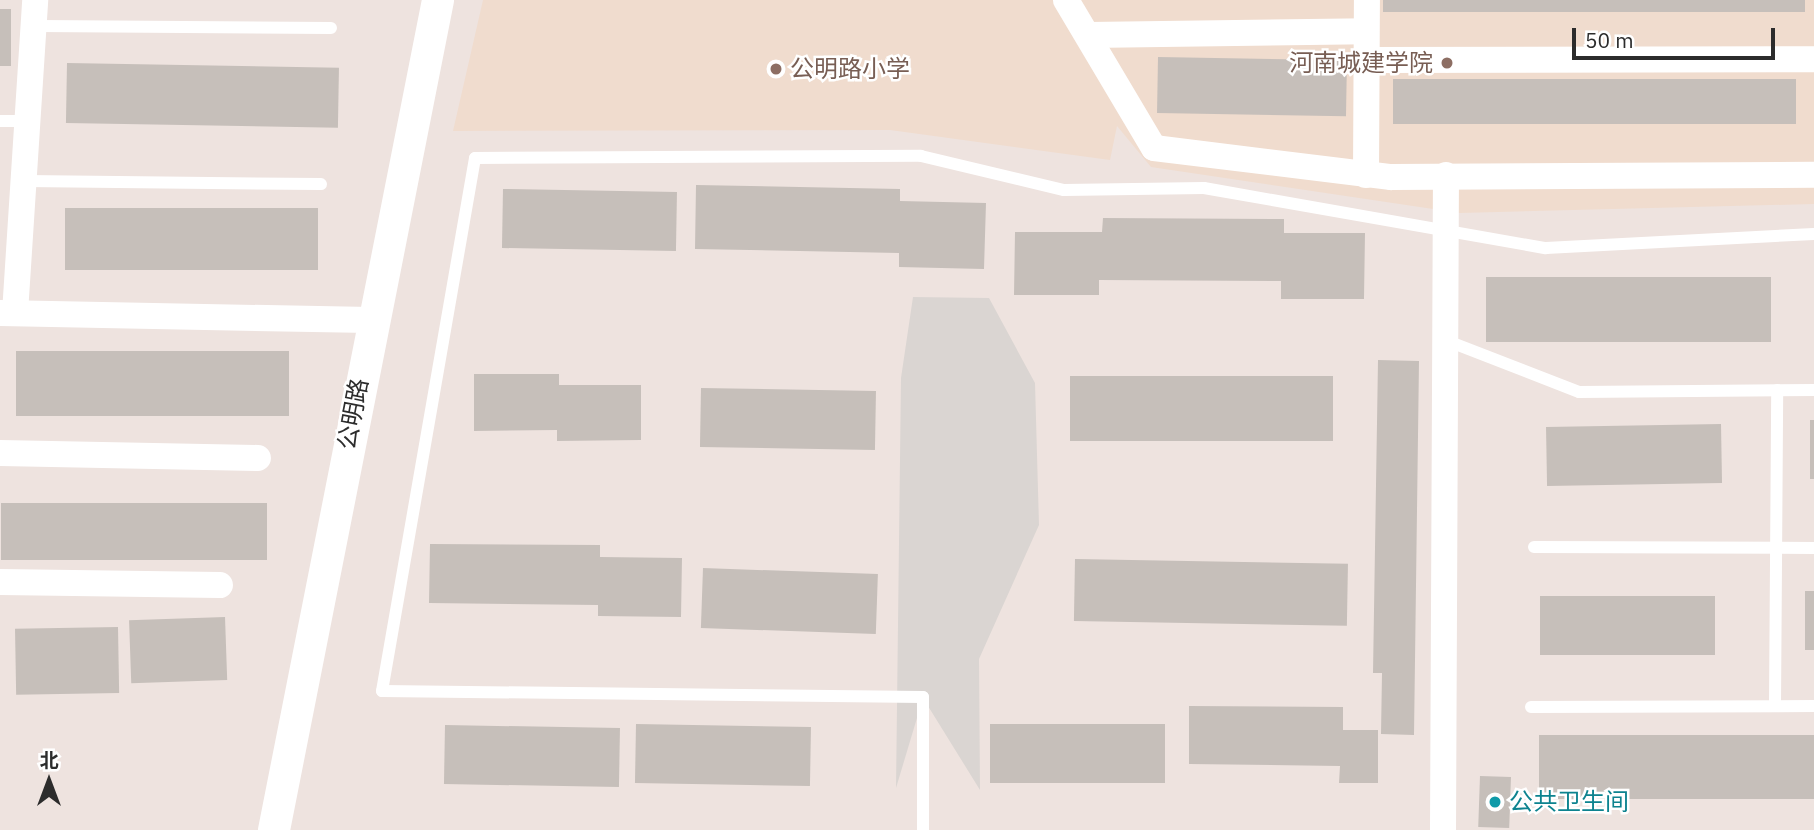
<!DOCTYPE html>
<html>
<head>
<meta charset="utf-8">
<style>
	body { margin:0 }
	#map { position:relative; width:1814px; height:830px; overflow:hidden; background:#eee3df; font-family:"IBM Plex Sans","Noto Sans SC",sans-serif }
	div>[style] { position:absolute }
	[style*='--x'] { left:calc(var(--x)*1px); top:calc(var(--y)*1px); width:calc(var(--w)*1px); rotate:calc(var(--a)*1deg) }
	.education>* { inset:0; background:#f0dcce }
	.plaza>* { inset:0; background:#dad5d2 }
	.building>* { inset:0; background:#c6bfba; transform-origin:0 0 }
	.service>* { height:12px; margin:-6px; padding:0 6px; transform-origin:6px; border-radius:6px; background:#fff }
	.minor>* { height:26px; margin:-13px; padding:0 13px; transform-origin:13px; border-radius:13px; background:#fff }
	.tertiary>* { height:32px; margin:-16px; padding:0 16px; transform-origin:16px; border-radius:16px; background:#fff }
	.dots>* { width:19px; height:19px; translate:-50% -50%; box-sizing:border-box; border:4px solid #fff; border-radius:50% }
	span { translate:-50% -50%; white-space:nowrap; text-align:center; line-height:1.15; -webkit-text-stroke:5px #fff; paint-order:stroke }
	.education-label { font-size:24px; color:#785e54 }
	.right { translate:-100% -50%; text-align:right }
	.left { translate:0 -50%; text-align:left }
	.street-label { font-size:24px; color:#2c2c2c }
	.culture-label { font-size:24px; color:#0d838f }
	.north { position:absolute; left:14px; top:746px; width:70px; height:70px; -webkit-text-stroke:5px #fff; paint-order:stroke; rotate:0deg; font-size:19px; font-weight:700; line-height:28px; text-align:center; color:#2c2c2c }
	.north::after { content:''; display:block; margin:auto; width:24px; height:32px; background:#2c2c2c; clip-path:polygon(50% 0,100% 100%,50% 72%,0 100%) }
	.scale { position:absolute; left:1572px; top:28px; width:203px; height:32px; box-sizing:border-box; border:4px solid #2c2c2c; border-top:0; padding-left:9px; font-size:21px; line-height:24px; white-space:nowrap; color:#2c2c2c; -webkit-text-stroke:5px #fff; paint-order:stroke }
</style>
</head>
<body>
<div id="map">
	<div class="education">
		<div style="clip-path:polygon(483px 0,1814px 0,1814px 204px,1460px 213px,1151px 167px,1117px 126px,1110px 160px,890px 130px,453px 131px)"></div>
	</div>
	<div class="plaza">
		<div style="clip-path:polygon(913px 297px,989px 298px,1035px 383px,1039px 525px,979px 659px,980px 790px,923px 698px,896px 788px,901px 378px)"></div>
	</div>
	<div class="building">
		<div style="left:1383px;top:0;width:422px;height:12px"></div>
		<div style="left:0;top:9px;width:11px;height:57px"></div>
		<div style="left:1158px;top:57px;width:189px;height:56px;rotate:1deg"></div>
		<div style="left:67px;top:63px;width:272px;height:60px;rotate:1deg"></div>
		<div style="left:1796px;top:79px;width:45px;height:403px;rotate:90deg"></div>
		<div style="clip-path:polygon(696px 185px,900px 189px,900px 201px,986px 203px,984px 269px,899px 267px,899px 253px,695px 249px)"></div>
		<div style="left:503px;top:189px;width:174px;height:59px;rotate:1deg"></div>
		<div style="left:65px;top:208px;width:253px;height:62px"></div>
		<div style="clip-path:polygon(1103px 218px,1284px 219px,1284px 233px,1365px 233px,1364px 299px,1281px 299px,1281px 281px,1099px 280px,1099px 295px,1014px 295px,1015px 232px,1102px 232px)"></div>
		<div style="left:1486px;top:277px;width:285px;height:65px"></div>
		<div style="left:16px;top:351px;width:273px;height:65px"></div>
		<div style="clip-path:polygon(1378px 360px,1419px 361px,1414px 735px,1381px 734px,1382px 673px,1373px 673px)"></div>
		<div style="clip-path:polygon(474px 374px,559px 374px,559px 385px,641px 385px,641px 440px,557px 441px,557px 430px,474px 431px)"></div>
		<div style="left:1070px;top:376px;width:263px;height:65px"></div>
		<div style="left:701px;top:388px;width:175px;height:59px;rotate:1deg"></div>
		<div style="left:1810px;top:420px;width:4px;height:59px"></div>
		<div style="left:1721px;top:424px;width:59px;height:175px;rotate:89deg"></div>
		<div style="left:1px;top:503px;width:266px;height:57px"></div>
		<div style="clip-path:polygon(430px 544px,600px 545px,600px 557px,682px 558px,681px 617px,598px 616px,598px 605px,429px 603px)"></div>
		<div style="left:1075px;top:559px;width:273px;height:62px;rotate:1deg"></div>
		<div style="left:703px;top:568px;width:175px;height:60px;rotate:2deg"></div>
		<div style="left:1805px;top:591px;width:9px;height:59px"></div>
		<div style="left:1715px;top:596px;width:59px;height:175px;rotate:90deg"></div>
		<div style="left:225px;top:617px;width:63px;height:96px;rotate:88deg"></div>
		<div style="left:118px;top:627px;width:66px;height:103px;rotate:89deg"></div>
		<div style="clip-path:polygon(1189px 706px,1343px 707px,1343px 730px,1378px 730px,1378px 783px,1339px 783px,1340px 766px,1189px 764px)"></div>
		<div style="left:636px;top:724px;width:175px;height:59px;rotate:1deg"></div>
		<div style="left:990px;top:724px;width:175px;height:59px"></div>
		<div style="left:445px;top:725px;width:175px;height:59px;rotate:1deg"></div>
		<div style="left:1539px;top:735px;width:275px;height:64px"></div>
		<div style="left:1480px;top:776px;width:31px;height:51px;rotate:2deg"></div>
	</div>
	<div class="service">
		<div style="--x:38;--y:26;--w:293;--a:0.4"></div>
		<div style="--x:0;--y:121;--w:30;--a:0"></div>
		<div style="--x:25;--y:181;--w:296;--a:0.6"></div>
		<div style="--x:1445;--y:340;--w:144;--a:21.2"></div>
		<div style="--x:1579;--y:392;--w:235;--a:-0.5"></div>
		<div style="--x:1534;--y:547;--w:280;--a:0.2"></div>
		<div style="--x:1775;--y:706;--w:316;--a:-89.6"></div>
		<div style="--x:1531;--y:707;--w:283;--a:-0.2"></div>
		<div style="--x:923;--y:830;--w:133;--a:-90"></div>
		<div style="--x:923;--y:697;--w:541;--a:-179.36"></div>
		<div style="--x:382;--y:691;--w:541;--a:-80.1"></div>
		<div style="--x:475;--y:158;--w:446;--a:-0.3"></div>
		<div style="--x:921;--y:156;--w:147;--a:13.4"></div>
		<div style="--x:1064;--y:190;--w:140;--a:-0.8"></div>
		<div style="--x:1204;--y:188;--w:347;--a:10"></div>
		<div style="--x:1546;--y:248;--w:268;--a:-3"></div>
	</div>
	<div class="minor">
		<div style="--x:1066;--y:0;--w:172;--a:59.3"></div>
		<div style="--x:1154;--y:148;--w:239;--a:7"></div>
		<div style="--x:1391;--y:177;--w:423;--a:-0.3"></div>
		<div style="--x:1089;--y:35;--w:277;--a:-0.8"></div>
		<div style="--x:1367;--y:60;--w:447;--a:-0.1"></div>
		<div style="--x:1366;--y:175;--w:175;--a:-89.7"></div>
		<div style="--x:0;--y:313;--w:371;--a:1.1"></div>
		<div style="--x:15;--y:313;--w:314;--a:-86.3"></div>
		<div style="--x:0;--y:453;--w:258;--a:1.1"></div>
		<div style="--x:0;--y:582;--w:220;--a:0.8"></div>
		<div style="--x:1443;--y:830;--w:655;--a:-89.74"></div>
	</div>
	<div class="tertiary">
		<div style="--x:274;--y:830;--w:846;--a:-78.82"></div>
	</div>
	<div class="dots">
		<div style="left:1447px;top:63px;background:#8d6e63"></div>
		<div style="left:776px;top:69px;background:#8d6e63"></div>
		<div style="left:1495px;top:802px;background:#0f9aa8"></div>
	</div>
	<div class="education-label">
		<span class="right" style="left:1433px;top:63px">河南城建学院</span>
		<span class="left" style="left:790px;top:69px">公明路小学</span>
	</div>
	<div class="street-label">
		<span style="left:353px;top:414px;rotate:-79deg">公明路</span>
	</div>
	<div class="culture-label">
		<span class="left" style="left:1509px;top:802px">公共卫生间</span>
	</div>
	<div class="north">北</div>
	<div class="scale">50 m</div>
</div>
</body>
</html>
